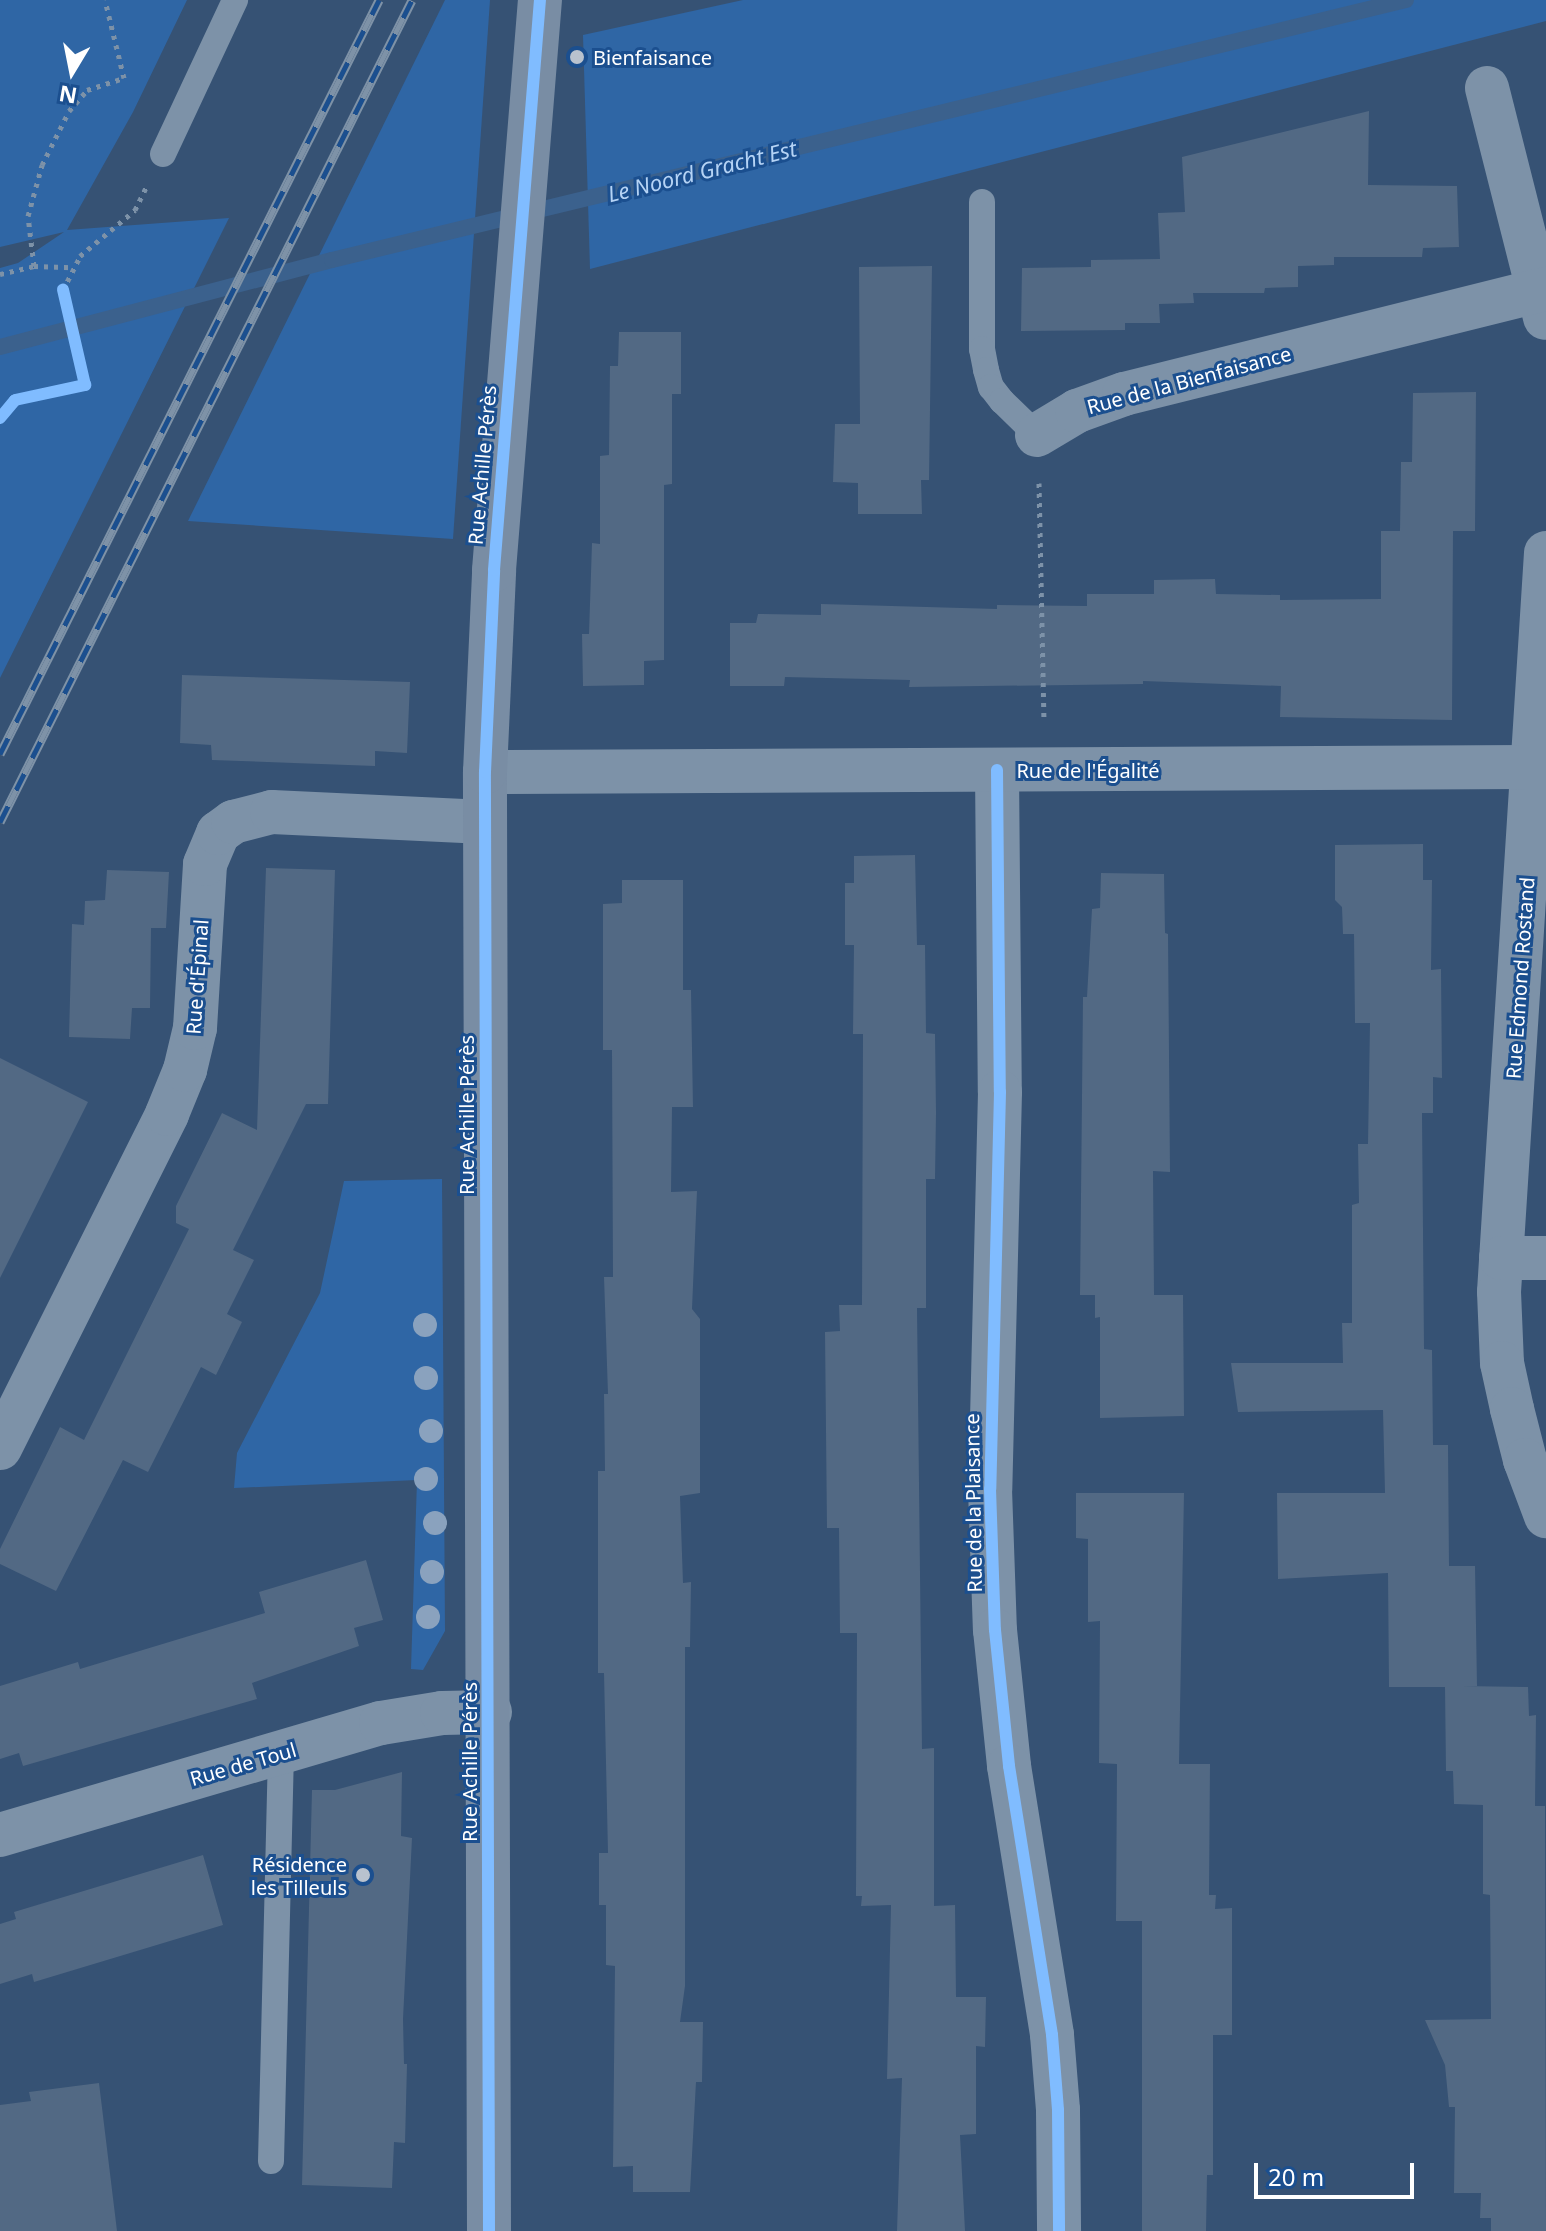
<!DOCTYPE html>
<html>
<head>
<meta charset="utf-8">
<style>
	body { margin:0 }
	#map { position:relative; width:1546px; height:2231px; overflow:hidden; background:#365274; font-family:"Noto Sans",sans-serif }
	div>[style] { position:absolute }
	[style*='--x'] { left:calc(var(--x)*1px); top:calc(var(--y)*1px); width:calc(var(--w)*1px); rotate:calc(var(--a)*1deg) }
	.green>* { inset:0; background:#2f66a5 }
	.stream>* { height:16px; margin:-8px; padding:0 8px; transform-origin:8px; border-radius:8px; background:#3b618d }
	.building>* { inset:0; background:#526984 }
	.path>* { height:5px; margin-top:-2.5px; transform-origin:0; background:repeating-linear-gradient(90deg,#7d92a8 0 4px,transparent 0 10px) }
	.lane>* { height:26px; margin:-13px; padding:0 13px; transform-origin:13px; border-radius:13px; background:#7d92a8 }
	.street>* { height:44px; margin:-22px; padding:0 22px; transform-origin:22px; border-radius:22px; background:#7d92a8 }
	.secondary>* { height:44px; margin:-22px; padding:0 22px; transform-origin:22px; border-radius:22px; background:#798da4 }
	.rail>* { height:9px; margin-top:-4.5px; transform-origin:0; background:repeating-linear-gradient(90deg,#1b4f8f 0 18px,#7e92a7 0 36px); box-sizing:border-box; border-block:2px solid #7e92a7 }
	.cycleway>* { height:12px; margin:-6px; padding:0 6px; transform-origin:6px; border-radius:6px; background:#80bcff }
	.trees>* { width:24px; height:24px; margin:-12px; border-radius:50%; background:#8aa2be }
	.dots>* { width:22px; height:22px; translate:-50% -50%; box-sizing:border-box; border:4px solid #1b4f8f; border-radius:50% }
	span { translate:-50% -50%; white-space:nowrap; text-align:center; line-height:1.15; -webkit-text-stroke:6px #1b4f8f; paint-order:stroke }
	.poi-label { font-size:20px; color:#fff }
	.left { translate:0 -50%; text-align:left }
	.right { translate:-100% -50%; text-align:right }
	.street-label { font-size:20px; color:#fff }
	.water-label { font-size:22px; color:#b5d3f5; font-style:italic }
	.north { position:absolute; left:32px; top:32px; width:80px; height:80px; -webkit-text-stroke:6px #1b4f8f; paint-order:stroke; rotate:190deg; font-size:22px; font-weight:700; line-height:32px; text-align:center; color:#fff }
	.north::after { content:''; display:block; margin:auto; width:28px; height:36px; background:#fff; clip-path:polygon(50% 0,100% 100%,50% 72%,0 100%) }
	.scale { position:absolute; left:1254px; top:2163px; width:160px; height:36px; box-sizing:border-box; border:4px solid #fff; border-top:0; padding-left:10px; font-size:24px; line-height:28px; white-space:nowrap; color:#fff; -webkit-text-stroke:6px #1b4f8f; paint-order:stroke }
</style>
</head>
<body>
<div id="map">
	<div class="green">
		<div style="clip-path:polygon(0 0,187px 0,133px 112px,67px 230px,229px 218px,0 678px,0 268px,18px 263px,64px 232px,0 247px)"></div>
		<div style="clip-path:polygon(445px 0,490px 0,453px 539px,188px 521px)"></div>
		<div style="clip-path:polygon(743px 0,1546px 0,1546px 21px,590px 269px,583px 35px)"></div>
		<div style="clip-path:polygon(442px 1179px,445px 1631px,423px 1670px,411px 1669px,417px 1480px,234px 1488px,237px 1453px,320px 1293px,344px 1181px)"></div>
	</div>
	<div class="stream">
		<div style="--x:0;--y:347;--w:343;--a:-14.7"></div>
		<div style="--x:332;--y:260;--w:1105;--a:-13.61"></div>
	</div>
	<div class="building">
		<div style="clip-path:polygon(1369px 111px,1368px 185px,1457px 186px,1459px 247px,1423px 248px,1422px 257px,1334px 257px,1334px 265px,1298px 266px,1298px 287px,1265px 288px,1264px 293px,1193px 293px,1194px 303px,1159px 304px,1160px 323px,1125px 323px,1125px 330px,1021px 331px,1022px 268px,1091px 267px,1091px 260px,1160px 259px,1158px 213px,1185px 212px,1182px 157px)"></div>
		<div style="clip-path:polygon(932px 266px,929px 480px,921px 480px,922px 514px,858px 514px,858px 483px,833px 482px,835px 424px,860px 424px,859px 267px)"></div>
		<div style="clip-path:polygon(619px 332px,681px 332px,681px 394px,672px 394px,672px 484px,664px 485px,664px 660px,644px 661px,644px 685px,583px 686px,582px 634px,589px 634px,592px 543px,600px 544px,600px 456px,609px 455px,610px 366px,618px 366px)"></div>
		<div style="clip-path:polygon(1476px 392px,1475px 531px,1453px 531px,1452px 720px,1280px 717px,1281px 686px,1143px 681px,1143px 684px,909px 687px,910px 680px,785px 677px,784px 686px,730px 686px,730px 623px,756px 623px,758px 614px,821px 615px,821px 604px,997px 609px,997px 605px,1087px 606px,1087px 594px,1154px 594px,1154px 580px,1215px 579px,1216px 594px,1280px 595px,1280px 600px,1381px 599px,1381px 531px,1400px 531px,1401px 462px,1412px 462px,1413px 393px)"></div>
		<div style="clip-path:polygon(182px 675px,410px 682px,407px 753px,375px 751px,375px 766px,212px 760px,211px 745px,180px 743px)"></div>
		<div style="clip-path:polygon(1423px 844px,1423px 880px,1432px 880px,1431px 970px,1441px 969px,1442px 1078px,1433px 1077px,1433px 1113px,1422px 1113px,1424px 1349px,1432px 1350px,1433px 1445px,1448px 1445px,1449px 1566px,1475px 1566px,1477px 1686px,1462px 1686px,1528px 1687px,1529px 1716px,1536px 1715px,1535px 1806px,1545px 1806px,1546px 2231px,1491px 2231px,1491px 2218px,1480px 2218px,1481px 2193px,1454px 2193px,1455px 2107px,1449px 2107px,1445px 2065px,1425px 2020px,1491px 2019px,1490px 1895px,1483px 1894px,1483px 1805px,1454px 1804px,1453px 1771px,1446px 1771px,1445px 1687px,1389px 1687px,1388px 1573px,1278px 1579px,1277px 1493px,1385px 1493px,1383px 1410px,1238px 1412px,1231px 1363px,1343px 1363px,1342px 1323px,1352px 1323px,1352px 1205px,1359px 1203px,1358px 1144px,1368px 1144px,1370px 1023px,1355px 1023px,1354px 934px,1343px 934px,1342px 907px,1335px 900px,1335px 845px)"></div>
		<div style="clip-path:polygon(915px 855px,917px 945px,925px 945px,926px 1033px,935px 1034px,936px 1113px,935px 1179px,926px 1179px,926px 1308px,917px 1308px,922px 1749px,934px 1748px,934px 1906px,955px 1905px,956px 1997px,986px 1997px,985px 2047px,976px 2046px,976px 2134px,960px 2135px,965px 2231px,897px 2231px,902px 2078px,887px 2079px,891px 1905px,861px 1906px,862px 1896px,856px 1896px,857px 1633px,840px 1633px,839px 1528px,827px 1528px,825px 1332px,840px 1331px,839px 1305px,862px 1305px,863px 1034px,853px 1034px,854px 945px,845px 945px,845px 883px,854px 883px,854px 856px)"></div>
		<div style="clip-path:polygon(266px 868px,335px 870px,328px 1104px,306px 1104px,233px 1250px,254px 1260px,227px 1314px,242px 1322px,216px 1375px,201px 1367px,148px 1472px,123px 1460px,56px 1591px,0 1564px,0 1549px,60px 1427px,84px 1440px,189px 1229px,176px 1223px,176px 1206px,222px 1113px,257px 1130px)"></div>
		<div style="clip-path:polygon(107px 870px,169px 872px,166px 928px,151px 928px,150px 1008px,132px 1008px,130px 1039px,69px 1037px,72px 924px,84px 925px,85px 901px,105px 900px)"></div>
		<div style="clip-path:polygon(1101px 873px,1164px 874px,1165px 933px,1168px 934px,1170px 1172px,1153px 1171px,1154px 1295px,1183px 1295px,1184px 1416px,1100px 1418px,1100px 1317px,1095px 1318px,1095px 1295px,1080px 1295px,1083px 997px,1087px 997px,1092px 909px,1100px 908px)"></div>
		<div style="clip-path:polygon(622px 880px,683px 880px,683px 990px,691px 990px,693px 1107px,672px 1107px,671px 1192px,697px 1191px,692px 1309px,700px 1319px,700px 1493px,680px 1496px,683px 1583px,691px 1582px,690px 1647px,685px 1647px,685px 1986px,680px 2022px,703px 2022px,702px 2082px,696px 2082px,690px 2192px,633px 2192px,633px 2166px,613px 2167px,615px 1966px,606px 1965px,606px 1905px,599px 1905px,599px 1853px,608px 1853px,604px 1673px,598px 1673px,598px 1471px,605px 1471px,604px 1394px,608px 1394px,604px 1277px,613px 1277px,612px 1050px,603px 1050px,603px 904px,622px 903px)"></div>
		<div style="clip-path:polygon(0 1058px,88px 1102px,0 1278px)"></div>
		<div style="clip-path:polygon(1076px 1493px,1184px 1493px,1179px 1764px,1210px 1764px,1209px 1895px,1216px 1895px,1215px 1909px,1232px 1908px,1232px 2035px,1213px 2035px,1213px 2175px,1207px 2175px,1206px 2231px,1142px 2231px,1142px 1921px,1116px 1921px,1117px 1764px,1099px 1763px,1100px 1621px,1088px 1622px,1088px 1539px,1076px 1538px)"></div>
		<div style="clip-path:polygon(366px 1560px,383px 1620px,354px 1628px,359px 1646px,252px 1683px,257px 1699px,23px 1766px,19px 1753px,0 1759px,0 1686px,78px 1662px,80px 1669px,265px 1613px,259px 1592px)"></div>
		<div style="clip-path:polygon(402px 1772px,401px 1836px,412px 1838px,403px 2019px,404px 2064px,407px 2064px,405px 2143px,394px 2142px,392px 2188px,302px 2185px,312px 1790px,335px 1790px)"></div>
		<div style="clip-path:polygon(203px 1855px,223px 1925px,34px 1982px,32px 1974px,0 1984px,0 1924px,16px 1919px,14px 1912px)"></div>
		<div style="clip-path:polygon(99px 2083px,117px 2231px,0 2231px,0 2105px,31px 2101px,29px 2092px)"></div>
	</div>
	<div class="path">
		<div style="--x:34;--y:266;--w:50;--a:-96.8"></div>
		<div style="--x:28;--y:216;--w:53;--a:-74.6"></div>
		<div style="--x:42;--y:165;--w:60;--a:-63.4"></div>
		<div style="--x:69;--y:111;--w:28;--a:-49"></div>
		<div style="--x:87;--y:90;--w:39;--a:-18"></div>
		<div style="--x:124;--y:78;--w:80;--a:-103.7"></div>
		<div style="--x:0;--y:274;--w:35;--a:-13"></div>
		<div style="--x:34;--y:266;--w:38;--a:2"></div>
		<div style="--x:63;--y:290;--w:38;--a:-63"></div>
		<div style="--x:80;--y:256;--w:72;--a:-39.9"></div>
		<div style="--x:135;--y:210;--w:25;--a:-64"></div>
		<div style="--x:1039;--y:483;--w:238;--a:88.8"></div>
	</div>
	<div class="lane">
		<div style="--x:163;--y:154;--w:170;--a:-64.9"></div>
		<div style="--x:982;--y:202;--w:147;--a:90"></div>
		<div style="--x:982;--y:349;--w:21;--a:79"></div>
		<div style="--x:986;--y:370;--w:18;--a:74"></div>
		<div style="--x:991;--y:387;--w:18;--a:52"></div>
		<div style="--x:1002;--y:401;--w:49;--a:44.2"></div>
		<div style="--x:271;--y:2161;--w:408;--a:-88.6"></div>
	</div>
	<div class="street">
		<div style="--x:1487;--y:88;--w:237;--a:75.8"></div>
		<div style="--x:1037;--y:435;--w:47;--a:-31"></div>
		<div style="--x:1077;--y:411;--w:50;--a:-19.9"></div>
		<div style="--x:1124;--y:394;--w:435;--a:-14"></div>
		<div style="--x:1546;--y:553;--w:740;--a:93.64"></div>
		<div style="--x:1499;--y:1292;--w:71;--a:87.6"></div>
		<div style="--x:1502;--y:1363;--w:47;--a:77.7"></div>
		<div style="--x:1512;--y:1409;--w:53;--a:75.7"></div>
		<div style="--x:1525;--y:1460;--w:60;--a:69.4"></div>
		<div style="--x:997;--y:770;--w:322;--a:89.5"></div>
		<div style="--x:1000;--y:1092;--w:397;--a:91.4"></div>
		<div style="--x:990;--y:1489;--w:141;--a:88"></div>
		<div style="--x:995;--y:1630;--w:137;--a:84.1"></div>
		<div style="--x:1009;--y:1766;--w:272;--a:80.9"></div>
		<div style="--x:1052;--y:2035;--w:75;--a:85.4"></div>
		<div style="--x:1058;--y:2110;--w:121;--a:89.5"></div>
		<div style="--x:485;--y:772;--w:1061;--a:-0.27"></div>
		<div style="--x:1501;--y:1258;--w:45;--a:0"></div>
		<div style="--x:0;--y:1448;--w:373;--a:-63.4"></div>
		<div style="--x:167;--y:1114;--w:48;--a:-67.8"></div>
		<div style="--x:185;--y:1070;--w:43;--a:-76.6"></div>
		<div style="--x:195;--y:1028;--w:164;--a:-86.5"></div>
		<div style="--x:205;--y:864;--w:34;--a:-67"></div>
		<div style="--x:218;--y:833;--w:19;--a:-36"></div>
		<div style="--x:233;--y:822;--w:40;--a:-14.4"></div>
		<div style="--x:272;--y:812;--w:213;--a:2.7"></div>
		<div style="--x:0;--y:1835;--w:397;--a:-16.4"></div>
		<div style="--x:381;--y:1723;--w:62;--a:-9.3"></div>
		<div style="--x:442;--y:1713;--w:48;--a:-1.2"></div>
	</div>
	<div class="secondary">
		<div style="--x:489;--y:2231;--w:1459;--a:-90.16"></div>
		<div style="--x:485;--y:772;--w:202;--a:-87.4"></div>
		<div style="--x:494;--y:570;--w:572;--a:-85.39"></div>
	</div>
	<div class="rail">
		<div style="--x:0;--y:754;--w:844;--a:-63.31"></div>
		<div style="--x:0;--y:822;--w:919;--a:-63.38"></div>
	</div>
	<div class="cycleway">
		<div style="--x:0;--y:418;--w:23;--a:-50"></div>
		<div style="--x:15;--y:400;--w:72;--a:-12.1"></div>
		<div style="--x:85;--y:385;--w:98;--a:-103"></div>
		<div style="--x:997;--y:770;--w:322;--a:89.5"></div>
		<div style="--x:1000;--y:1092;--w:397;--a:91.4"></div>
		<div style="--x:990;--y:1489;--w:141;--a:88"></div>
		<div style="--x:995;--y:1630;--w:137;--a:84.1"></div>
		<div style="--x:1009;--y:1766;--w:272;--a:80.9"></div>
		<div style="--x:1052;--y:2035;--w:75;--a:85.4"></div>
		<div style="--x:1058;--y:2110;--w:121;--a:89.5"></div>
		<div style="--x:489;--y:2231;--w:1459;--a:-90.16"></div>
		<div style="--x:485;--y:772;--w:202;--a:-87.4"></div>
		<div style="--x:494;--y:570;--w:572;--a:-85.39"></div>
	</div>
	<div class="trees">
		<div style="left:425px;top:1325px"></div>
		<div style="left:426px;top:1378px"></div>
		<div style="left:431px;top:1431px"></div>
		<div style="left:426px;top:1479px"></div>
		<div style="left:435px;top:1523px"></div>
		<div style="left:432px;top:1572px"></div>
		<div style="left:428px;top:1617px"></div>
	</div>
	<div class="dots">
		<div style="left:577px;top:57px;background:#b9c2ce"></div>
		<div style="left:363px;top:1875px;background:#b9c2ce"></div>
	</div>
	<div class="poi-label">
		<span class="left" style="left:593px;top:57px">Bienfaisance</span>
		<span class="right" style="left:347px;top:1876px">Résidence<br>les Tilleuls</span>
	</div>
	<div class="street-label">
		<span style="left:1189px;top:380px;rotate:-15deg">Rue de la Bienfaisance</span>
		<span style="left:482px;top:465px;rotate:-85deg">Rue Achille Pérès</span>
		<span style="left:1088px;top:770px">Rue de l'Égalité</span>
		<span style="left:197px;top:977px;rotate:-86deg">Rue d'Épinal</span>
		<span style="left:1520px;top:978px;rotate:-86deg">Rue Edmond Rostand</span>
		<span style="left:466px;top:1115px;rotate:-90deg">Rue Achille Pérès</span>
		<span style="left:973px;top:1503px;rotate:-91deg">Rue de la Plaisance</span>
		<span style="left:469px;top:1762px;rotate:-90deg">Rue Achille Pérès</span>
		<span style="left:243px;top:1764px;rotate:-16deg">Rue de Toul</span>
	</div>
	<div class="water-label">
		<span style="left:702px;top:171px;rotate:-14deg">Le Noord Gracht Est</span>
	</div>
	<div class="north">N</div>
	<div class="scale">20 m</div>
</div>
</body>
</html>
